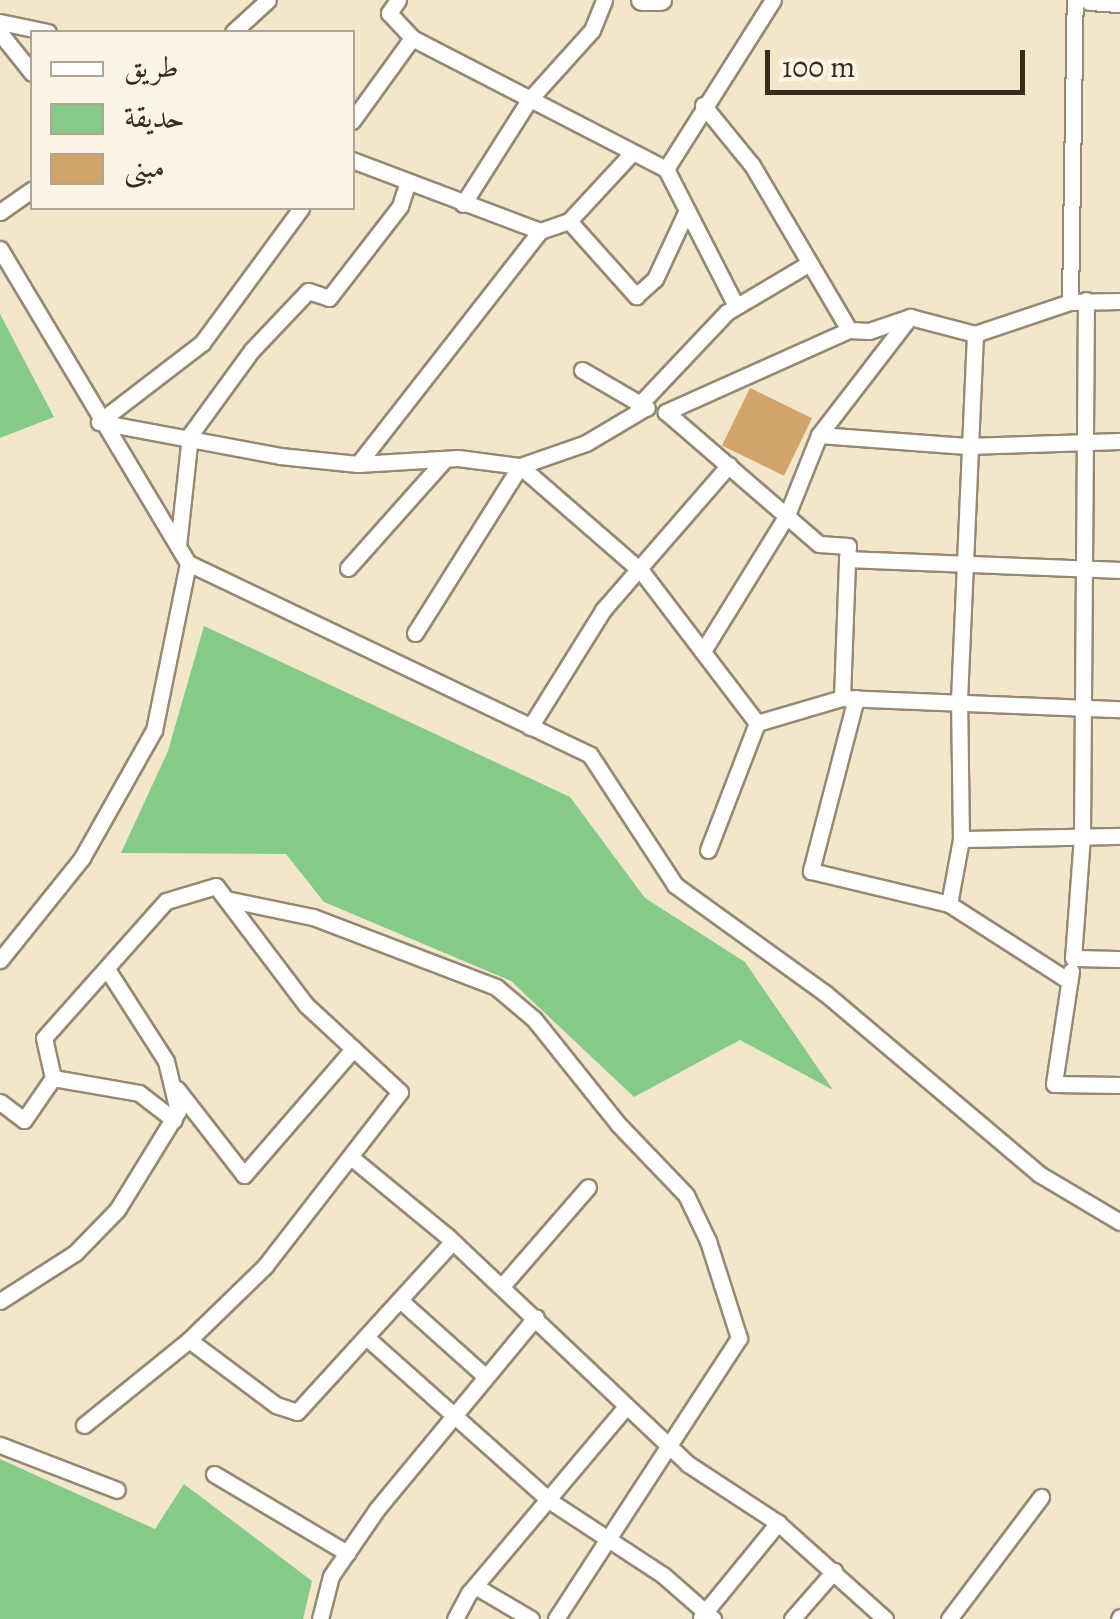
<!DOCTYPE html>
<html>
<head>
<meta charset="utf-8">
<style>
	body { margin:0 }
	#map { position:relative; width:1120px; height:1619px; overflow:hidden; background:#f2e7cb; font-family:Alegreya,Amiri,serif }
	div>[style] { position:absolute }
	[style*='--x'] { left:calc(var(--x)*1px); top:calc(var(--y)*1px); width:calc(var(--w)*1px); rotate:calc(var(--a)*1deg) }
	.green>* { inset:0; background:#84cb87 }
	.building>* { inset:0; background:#d2a36a; transform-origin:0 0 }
	.roads { filter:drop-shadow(2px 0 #968874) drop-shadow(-2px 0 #968874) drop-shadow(0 2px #968874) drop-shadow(0 -2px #968874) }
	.minor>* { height:15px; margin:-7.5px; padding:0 7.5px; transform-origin:7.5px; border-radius:7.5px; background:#fff }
	.tertiary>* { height:20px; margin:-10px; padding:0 10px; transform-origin:10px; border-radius:10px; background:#fff }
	span { translate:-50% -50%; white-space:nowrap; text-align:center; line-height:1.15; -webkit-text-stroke:8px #fcf5e5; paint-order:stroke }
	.legend { position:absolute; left:30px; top:30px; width:325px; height:180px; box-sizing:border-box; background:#fcf5e5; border:2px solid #afa495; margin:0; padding:12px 18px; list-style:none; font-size:30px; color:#3b2a1e }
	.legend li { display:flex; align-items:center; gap:20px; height:50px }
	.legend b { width:50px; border:2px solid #afa495 }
	.scale { position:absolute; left:765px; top:50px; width:260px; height:45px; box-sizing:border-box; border:5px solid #3b2a1e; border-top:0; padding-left:12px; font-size:30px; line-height:35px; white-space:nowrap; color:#3b2a1e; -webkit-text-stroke:8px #fcf5e5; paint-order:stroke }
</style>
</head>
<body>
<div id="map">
	<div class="green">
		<div style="clip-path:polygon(0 314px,54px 417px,0 438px)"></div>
		<div style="clip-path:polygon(204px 626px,570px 797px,645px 898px,745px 962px,833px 1090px,740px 1040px,634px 1097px,511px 981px,324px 902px,286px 854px,121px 853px,168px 751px)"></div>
		<div style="clip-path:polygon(0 1459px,155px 1529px,184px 1484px,312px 1581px,303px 1619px,0 1619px)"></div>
	</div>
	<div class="building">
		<div style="left:750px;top:388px;width:69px;height:64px;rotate:26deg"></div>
	</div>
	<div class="roads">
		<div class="minor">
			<div style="--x:398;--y:0;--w:16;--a:125"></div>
			<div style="--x:389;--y:13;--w:34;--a:47"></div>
			<div style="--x:412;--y:38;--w:286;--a:27.3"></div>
			<div style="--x:666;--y:169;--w:154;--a:62.9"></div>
			<div style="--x:0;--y:22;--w:49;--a:11.8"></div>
			<div style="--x:233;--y:32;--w:47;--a:-42.4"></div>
			<div style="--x:0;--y:33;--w:51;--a:51.3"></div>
			<div style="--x:703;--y:105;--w:77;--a:50.8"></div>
			<div style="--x:752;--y:165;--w:191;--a:59.5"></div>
			<div style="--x:352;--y:121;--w:102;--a:-54.1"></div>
			<div style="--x:352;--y:160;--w:201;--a:20.7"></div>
			<div style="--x:666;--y:169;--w:200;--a:-57.7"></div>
			<div style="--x:463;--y:204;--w:123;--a:-57.6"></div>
			<div style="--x:529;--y:100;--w:94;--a:-48"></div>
			<div style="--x:592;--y:30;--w:32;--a:-68"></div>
			<div style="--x:0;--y:212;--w:39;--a:-35"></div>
			<div style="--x:569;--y:221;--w:93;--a:-47.2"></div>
			<div style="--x:0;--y:249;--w:366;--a:59.1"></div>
			<div style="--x:188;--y:563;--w:170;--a:101.5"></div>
			<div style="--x:154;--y:730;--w:147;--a:119.4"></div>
			<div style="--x:82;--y:858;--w:131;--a:128.8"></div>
			<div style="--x:1086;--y:300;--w:536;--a:90.43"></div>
			<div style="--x:1082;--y:836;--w:122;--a:94.2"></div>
			<div style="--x:1073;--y:958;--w:47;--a:1.2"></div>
			<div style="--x:1120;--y:301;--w:50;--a:178.9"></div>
			<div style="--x:1070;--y:302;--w:100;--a:161.4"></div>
			<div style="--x:975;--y:334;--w:67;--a:-165.3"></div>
			<div style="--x:910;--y:317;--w:43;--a:161.1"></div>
			<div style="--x:869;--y:331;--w:20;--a:-177"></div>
			<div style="--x:849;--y:330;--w:201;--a:155.9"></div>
			<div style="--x:666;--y:412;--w:202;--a:40.8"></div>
			<div style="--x:819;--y:544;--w:29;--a:4"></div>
			<div style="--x:848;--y:546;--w:13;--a:94"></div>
			<div style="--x:847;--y:559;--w:273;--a:2.3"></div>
			<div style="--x:1070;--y:302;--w:302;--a:-89.1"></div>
			<div style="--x:582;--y:370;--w:75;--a:30.3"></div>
			<div style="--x:638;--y:406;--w:129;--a:-46.6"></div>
			<div style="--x:727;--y:312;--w:94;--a:-30.7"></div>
			<div style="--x:99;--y:422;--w:184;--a:10.6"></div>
			<div style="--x:280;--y:456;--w:78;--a:5.9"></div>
			<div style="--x:358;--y:464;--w:100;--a:-3.4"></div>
			<div style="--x:458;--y:458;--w:63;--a:7.4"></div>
			<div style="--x:520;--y:466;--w:70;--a:-19.2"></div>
			<div style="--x:586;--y:443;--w:69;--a:-30.7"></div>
			<div style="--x:99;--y:422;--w:130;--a:-37.5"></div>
			<div style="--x:202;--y:343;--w:167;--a:-53.7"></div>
			<div style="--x:819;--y:435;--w:148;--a:4.3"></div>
			<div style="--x:967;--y:446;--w:153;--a:-1.9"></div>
			<div style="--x:358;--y:464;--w:296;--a:-52"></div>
			<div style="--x:540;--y:231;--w:31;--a:-19"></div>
			<div style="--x:569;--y:221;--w:101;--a:48.2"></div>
			<div style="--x:636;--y:296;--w:25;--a:-42"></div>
			<div style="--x:655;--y:279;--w:76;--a:-65.1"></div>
			<div style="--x:178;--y:546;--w:112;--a:-83.8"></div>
			<div style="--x:190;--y:435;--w:105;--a:-53.9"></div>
			<div style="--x:252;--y:350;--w:81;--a:-46.5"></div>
			<div style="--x:308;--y:291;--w:22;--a:18"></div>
			<div style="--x:329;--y:298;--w:116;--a:-52.3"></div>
			<div style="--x:400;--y:206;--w:22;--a:-72"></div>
			<div style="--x:188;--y:563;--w:445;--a:25.5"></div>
			<div style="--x:590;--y:755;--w:155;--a:56.8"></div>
			<div style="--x:675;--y:885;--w:185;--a:35.8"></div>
			<div style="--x:825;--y:993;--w:280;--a:40.2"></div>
			<div style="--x:1039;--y:1174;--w:94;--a:30.7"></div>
			<div style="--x:348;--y:568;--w:146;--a:-48.3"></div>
			<div style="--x:415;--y:633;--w:197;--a:-57.8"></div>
			<div style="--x:520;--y:466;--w:162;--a:41"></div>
			<div style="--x:642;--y:572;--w:190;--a:52.7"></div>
			<div style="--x:757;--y:723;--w:136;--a:111.1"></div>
			<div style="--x:703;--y:651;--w:160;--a:-58.3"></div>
			<div style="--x:787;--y:515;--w:86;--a:-68.2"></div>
			<div style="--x:819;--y:435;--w:149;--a:-52.4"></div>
			<div style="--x:842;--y:698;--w:139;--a:-87.9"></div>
			<div style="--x:856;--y:698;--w:179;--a:104.6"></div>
			<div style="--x:811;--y:871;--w:142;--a:13.4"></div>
			<div style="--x:949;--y:904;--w:143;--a:32.7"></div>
			<div style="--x:757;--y:723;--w:89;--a:-16.4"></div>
			<div style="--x:842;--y:698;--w:278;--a:2.3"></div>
			<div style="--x:530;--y:727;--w:138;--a:-58"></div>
			<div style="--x:603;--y:610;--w:192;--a:-49"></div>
			<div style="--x:961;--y:839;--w:159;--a:-1.1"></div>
			<div style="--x:226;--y:899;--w:89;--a:11.7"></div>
			<div style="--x:313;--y:917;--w:196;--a:20.9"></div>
			<div style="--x:496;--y:987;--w:50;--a:40.1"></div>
			<div style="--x:534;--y:1019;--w:134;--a:51.3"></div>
			<div style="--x:618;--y:1124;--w:98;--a:46.2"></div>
			<div style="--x:686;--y:1195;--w:51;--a:64.4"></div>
			<div style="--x:708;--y:1241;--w:102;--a:72.3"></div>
			<div style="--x:739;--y:1338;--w:335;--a:123.1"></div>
			<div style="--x:949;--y:904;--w:66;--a:-79.5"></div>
			<div style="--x:961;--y:839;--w:139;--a:-90.8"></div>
			<div style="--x:959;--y:700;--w:366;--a:-87.5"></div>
			<div style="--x:1071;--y:971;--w:114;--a:98.6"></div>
			<div style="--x:1054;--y:1084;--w:66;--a:0.9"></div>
			<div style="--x:177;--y:1089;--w:109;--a:52.1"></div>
			<div style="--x:244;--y:1175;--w:167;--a:-49.1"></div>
			<div style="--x:0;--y:1102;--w:30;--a:37"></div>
			<div style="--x:24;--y:1120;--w:51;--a:-55.4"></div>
			<div style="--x:352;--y:1158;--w:123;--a:39.4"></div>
			<div style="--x:447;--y:1236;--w:332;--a:43.4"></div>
			<div style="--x:688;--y:1464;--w:108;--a:33.2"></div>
			<div style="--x:778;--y:1523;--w:144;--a:41.9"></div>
			<div style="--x:502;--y:1286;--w:131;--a:-49"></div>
			<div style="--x:0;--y:1301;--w:89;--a:-32.6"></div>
			<div style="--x:75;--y:1253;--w:60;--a:-45.7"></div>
			<div style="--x:117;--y:1210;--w:116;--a:-58.4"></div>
			<div style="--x:178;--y:1111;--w:51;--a:-103.5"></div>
			<div style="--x:166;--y:1061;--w:109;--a:-122.7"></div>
			<div style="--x:401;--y:1301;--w:114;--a:41.8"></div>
			<div style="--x:366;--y:1337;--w:246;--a:41.7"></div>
			<div style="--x:550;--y:1501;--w:135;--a:33.2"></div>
			<div style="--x:663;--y:1575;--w:67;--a:41.3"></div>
			<div style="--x:189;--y:1340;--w:109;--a:36.8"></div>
			<div style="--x:276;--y:1405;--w:22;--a:18"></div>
			<div style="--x:297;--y:1412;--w:231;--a:-47.6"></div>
			<div style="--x:84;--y:1425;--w:135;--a:-39"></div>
			<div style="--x:189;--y:1340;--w:106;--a:-44.2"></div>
			<div style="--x:265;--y:1266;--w:220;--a:-52.2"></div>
			<div style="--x:400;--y:1092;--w:128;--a:-137.2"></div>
			<div style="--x:306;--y:1005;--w:149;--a:-127.1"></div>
			<div style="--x:216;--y:886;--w:52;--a:163.3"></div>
			<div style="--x:166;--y:901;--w:183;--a:131.7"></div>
			<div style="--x:44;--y:1038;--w:41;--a:77.3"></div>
			<div style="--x:53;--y:1078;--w:87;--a:9.9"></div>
			<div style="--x:139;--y:1093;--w:44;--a:37.6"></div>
			<div style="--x:0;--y:1445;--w:125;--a:21"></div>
			<div style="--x:214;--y:1474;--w:155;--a:30.7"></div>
			<div style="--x:475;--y:1586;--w:65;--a:30.5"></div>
			<div style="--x:701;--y:1617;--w:122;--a:-50.7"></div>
			<div style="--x:320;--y:1619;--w:44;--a:-75.7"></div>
			<div style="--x:331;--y:1576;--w:81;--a:-55.5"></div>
			<div style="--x:377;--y:1509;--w:249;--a:-50.4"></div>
			<div style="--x:455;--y:1619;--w:30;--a:-62"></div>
			<div style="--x:469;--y:1593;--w:242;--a:-49.9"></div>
			<div style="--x:792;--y:1619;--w:64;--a:-48.8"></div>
			<div style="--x:949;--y:1619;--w:153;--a:-53"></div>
			<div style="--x:1119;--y:1619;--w:2;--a:-63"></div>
		</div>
		<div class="tertiary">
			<div style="--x:642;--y:0;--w:19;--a:0"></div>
			<div style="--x:1090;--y:0;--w:30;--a:4"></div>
		</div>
	</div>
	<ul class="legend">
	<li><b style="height:12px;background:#fff"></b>طريق</li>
	<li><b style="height:28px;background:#84cb87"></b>حديقة</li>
	<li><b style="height:28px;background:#d2a36a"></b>مبنى</li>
	</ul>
	<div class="scale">100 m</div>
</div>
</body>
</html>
